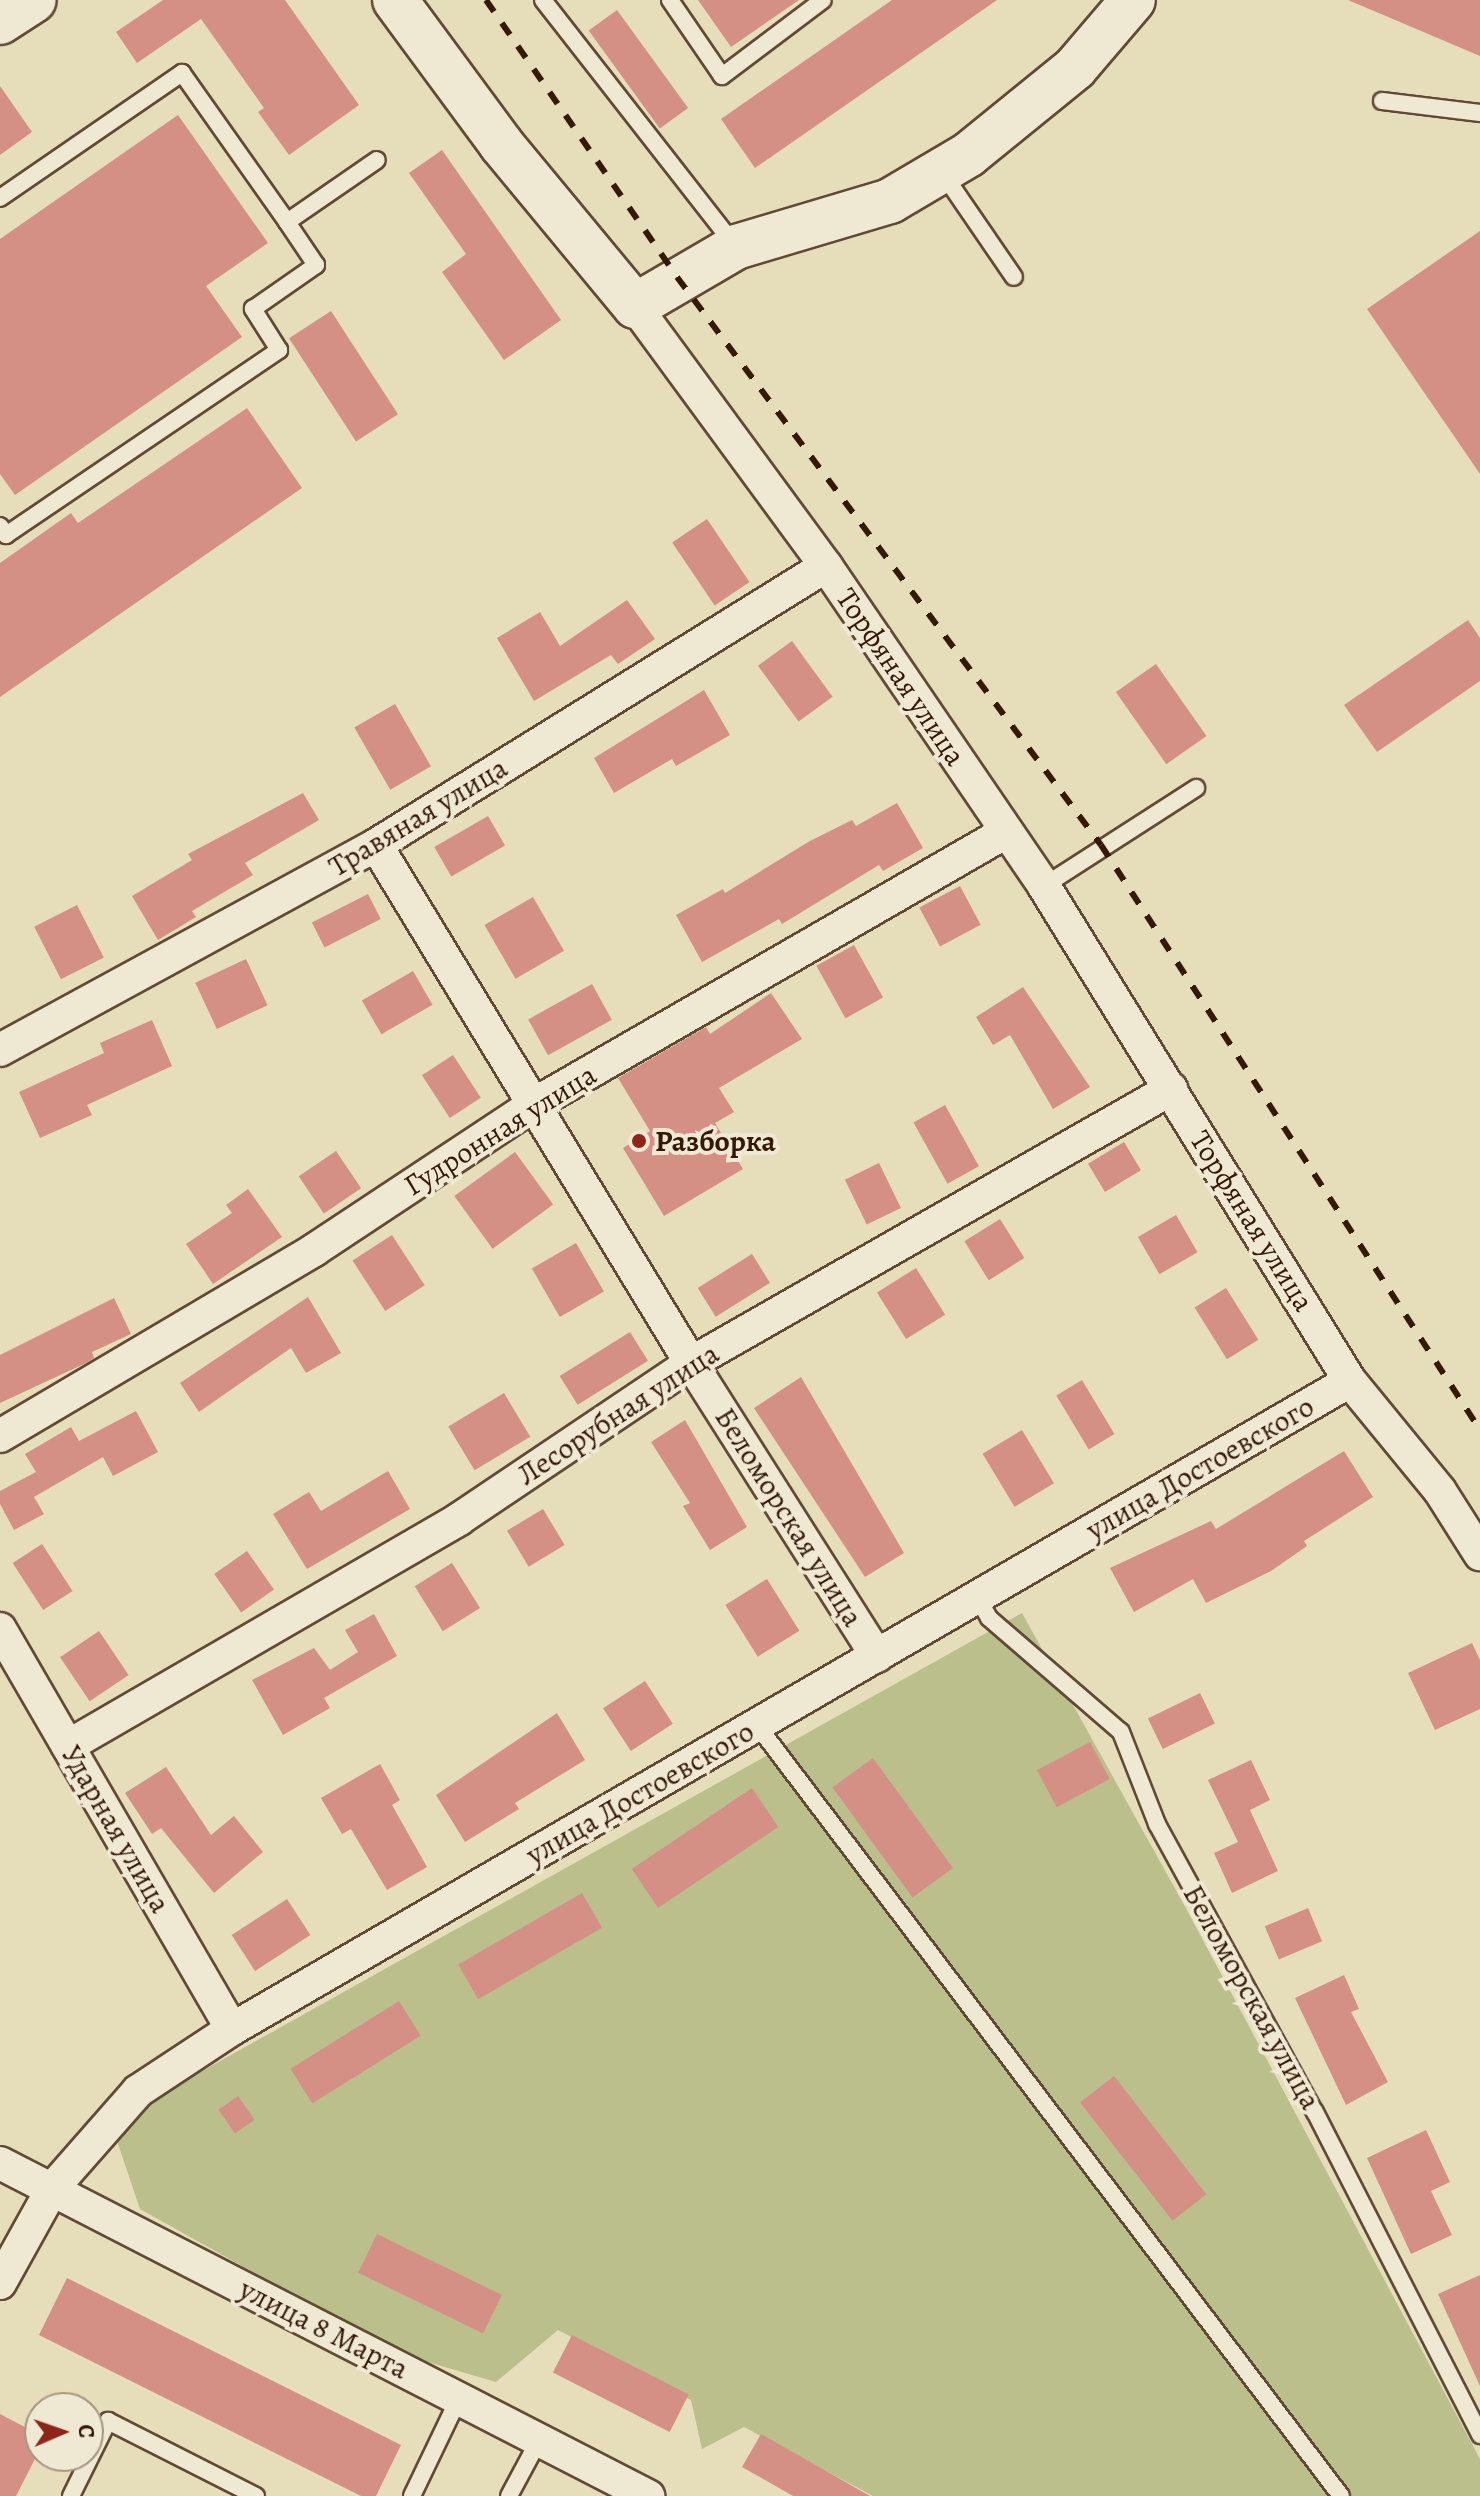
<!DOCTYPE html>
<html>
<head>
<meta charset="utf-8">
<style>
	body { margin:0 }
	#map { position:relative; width:1480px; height:2496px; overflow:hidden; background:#e6ddbb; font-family:Alegreya,serif }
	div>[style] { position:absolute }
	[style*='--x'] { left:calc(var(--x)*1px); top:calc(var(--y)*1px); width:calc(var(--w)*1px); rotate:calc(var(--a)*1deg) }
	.green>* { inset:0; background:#babf8c }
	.building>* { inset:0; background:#d59086; transform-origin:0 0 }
	.roads { filter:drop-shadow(2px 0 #614a34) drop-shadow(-2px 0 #614a34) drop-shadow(0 2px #614a34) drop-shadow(0 -2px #614a34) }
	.lane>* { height:16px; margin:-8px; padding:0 8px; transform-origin:8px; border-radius:8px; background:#efe9d3 }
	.street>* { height:32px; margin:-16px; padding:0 16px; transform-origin:16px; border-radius:16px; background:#efe9d3 }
	.secondary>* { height:44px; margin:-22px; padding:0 22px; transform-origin:22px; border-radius:22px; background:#efe9d3 }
	.rail>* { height:6px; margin-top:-3px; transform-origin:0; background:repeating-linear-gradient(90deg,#351907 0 14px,transparent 0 28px) }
	.dots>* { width:22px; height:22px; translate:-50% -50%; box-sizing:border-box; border:4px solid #efe9d3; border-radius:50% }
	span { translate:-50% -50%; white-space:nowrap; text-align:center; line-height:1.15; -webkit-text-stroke:8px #efe9d3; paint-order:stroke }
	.street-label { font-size:30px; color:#351907 }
	.poi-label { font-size:30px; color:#351907; font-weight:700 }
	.left { translate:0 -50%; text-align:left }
	.north { position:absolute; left:24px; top:2392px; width:80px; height:80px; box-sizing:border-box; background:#efe9d3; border:2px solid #a59681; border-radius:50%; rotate:88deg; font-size:22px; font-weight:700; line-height:32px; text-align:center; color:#351907 }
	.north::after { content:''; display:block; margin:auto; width:28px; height:36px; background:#8f2418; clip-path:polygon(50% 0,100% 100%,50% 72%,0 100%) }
</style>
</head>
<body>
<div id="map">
	<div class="green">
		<div style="clip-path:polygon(1022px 1613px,1188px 1912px,1480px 2459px,1480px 2496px,873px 2496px,744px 2427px,702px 2449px,691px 2400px,558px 2330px,496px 2382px,400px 2354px,140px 2209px,116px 2138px,154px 2098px)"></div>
	</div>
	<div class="building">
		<div style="clip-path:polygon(163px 0,285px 0,359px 105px,289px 155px,258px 112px,264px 108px,201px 19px,137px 63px,116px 32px)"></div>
		<div style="clip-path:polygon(698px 0,799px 0,731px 47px)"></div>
		<div style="clip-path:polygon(892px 0,997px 0,755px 168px,721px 119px)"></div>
		<div style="clip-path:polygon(1348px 0,1480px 0,1480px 56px)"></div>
		<div style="left:617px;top:10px;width:121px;height:35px;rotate:54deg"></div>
		<div style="clip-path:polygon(0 86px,32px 132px,0 155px)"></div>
		<div style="clip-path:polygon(178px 115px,268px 243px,206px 286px,242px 337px,15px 495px,0 474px,0 239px)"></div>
		<div style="clip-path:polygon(442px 150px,561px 320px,504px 360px,442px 272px,466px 254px,409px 173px)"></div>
		<div style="clip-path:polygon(1480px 231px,1480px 474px,1367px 309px)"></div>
		<div style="left:331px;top:311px;width:123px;height:50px;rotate:57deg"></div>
		<div style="clip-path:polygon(247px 408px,302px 488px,0 697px,0 563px,71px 513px,78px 523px)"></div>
		<div style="left:707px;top:519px;width:76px;height:42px;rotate:56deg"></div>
		<div style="clip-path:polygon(627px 600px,655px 639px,618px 664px,611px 655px,534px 701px,497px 638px,540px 612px,560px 646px)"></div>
		<div style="clip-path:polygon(1468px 620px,1480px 638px,1480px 681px,1377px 752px,1344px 705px)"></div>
		<div style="left:792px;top:641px;width:69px;height:42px;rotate:54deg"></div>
		<div style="left:1156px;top:664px;width:88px;height:49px;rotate:55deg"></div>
		<div style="clip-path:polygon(704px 690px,730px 735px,676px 766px,672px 759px,614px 793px,594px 758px)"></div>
		<div style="left:395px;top:704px;width:72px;height:47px;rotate:60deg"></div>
		<div style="clip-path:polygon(303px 793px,319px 820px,245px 863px,253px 875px,192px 911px,196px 917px,158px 940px,132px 896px,192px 860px,188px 854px)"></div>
		<div style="clip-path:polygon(897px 803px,923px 848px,883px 871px,879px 865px,782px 924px,779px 919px,702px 962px,676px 915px,723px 889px,725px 893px,810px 841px,852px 820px,856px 826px)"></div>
		<div style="left:488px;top:816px;width:34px;height:62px;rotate:60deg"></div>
		<div style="left:960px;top:886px;width:44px;height:46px;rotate:62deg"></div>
		<div style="left:368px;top:894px;width:28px;height:63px;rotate:63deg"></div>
		<div style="left:533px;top:897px;width:62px;height:56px;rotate:60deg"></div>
		<div style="left:77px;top:905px;width:59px;height:48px;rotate:63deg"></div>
		<div style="left:854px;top:945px;width:60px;height:43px;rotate:61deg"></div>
		<div style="left:246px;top:959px;width:51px;height:56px;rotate:65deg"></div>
		<div style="left:413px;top:971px;width:39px;height:59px;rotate:60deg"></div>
		<div style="left:592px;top:984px;width:41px;height:73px;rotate:61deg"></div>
		<div style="clip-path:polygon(1023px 987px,1090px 1087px,1053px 1109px,1010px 1035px,993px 1045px,976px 1017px)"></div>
		<div style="clip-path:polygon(771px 993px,802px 1039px,719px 1088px,734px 1112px,715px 1123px,743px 1169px,664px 1216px,623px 1148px,650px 1131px,618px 1078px,706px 1027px,710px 1034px)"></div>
		<div style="clip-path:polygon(152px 1020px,172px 1066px,87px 1105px,92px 1115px,40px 1138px,19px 1092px,104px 1053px,100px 1043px)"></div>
		<div style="left:453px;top:1055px;width:51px;height:37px;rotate:57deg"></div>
		<div style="left:945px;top:1105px;width:70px;height:36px;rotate:61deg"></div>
		<div style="left:1124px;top:1142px;width:33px;height:42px;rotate:59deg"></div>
		<div style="left:336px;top:1151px;width:45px;height:45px;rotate:56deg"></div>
		<div style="left:515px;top:1152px;width:65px;height:75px;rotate:54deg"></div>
		<div style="left:879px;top:1163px;width:50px;height:38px;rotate:64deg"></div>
		<div style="clip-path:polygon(248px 1189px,282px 1237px,213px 1284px,186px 1244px,232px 1213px,226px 1205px)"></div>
		<div style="left:1176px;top:1215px;width:43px;height:44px;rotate:60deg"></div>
		<div style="left:1000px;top:1219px;width:46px;height:42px;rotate:58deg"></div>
		<div style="left:392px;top:1235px;width:60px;height:47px;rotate:57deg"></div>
		<div style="left:576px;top:1243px;width:56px;height:51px;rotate:60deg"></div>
		<div style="left:752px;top:1254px;width:34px;height:64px;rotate:58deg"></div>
		<div style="left:916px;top:1268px;width:55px;height:46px;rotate:58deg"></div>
		<div style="left:1226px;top:1288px;width:61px;height:37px;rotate:58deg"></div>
		<div style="clip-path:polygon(308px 1297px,341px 1353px,306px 1373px,291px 1348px,199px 1412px,180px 1383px)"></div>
		<div style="clip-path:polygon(114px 1298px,131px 1334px,92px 1352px,94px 1358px,86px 1363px,0 1403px,0 1355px)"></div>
		<div style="left:630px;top:1332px;width:34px;height:83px;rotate:58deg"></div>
		<div style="clip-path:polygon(801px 1377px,904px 1553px,865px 1577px,754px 1408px)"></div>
		<div style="left:1082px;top:1380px;width:63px;height:30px;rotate:59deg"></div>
		<div style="left:504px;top:1393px;width:51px;height:65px;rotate:59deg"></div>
		<div style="clip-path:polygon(136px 1411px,158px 1452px,113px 1476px,103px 1457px,34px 1497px,44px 1514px,14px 1530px,0 1504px,0 1491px,36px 1472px,25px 1454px,71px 1427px,79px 1441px)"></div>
		<div style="clip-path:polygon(685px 1420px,747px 1527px,710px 1550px,683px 1506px,690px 1503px,651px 1442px)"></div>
		<div style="left:1022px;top:1430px;width:62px;height:46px;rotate:59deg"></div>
		<div style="clip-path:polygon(1344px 1451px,1373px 1497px,1304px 1541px,1307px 1546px,1271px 1571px,1206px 1603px,1193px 1579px,1134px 1612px,1110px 1568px,1211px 1521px,1216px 1529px)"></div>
		<div style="clip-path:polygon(388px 1471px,410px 1509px,307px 1569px,273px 1514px,309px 1492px,321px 1511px)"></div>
		<div style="left:543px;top:1509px;width:42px;height:42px;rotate:59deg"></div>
		<div style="left:42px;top:1544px;width:56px;height:35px;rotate:57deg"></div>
		<div style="left:247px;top:1551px;width:47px;height:40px;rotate:55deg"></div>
		<div style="left:452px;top:1563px;width:53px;height:44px;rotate:58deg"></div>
		<div style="left:767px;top:1579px;width:61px;height:49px;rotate:58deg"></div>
		<div style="clip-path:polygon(374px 1614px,397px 1656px,324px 1698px,330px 1708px,283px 1735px,252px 1680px,314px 1648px,330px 1670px,358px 1652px,345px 1630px)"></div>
		<div style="left:99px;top:1631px;width:53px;height:47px;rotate:56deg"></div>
		<div style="clip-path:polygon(1472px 1643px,1480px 1660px,1480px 1709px,1435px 1730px,1408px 1673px)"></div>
		<div style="left:645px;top:1681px;width:51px;height:50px;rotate:57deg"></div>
		<div style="left:1200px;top:1693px;width:34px;height:58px;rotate:64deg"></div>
		<div style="clip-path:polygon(557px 1713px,585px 1760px,515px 1803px,519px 1809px,465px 1842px,436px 1795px)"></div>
		<div style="left:1090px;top:1742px;width:42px;height:60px;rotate:62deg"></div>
		<div style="left:873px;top:1758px;width:136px;height:50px;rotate:54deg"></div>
		<div style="clip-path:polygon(1251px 1760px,1270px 1800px,1250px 1810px,1278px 1871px,1232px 1893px,1214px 1853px,1238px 1842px,1208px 1780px)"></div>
		<div style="clip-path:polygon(380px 1764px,400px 1800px,392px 1805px,427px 1867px,387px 1890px,351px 1829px,342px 1834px,321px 1798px)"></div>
		<div style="clip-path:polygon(166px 1767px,211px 1835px,234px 1816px,263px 1852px,214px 1893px,161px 1828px,152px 1834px,125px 1793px)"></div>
		<div style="left:752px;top:1788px;width:47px;height:145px;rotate:56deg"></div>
		<div style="left:582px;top:1893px;width:40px;height:143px;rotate:60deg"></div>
		<div style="left:287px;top:1899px;width:43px;height:66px;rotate:57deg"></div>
		<div style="left:1308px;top:1908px;width:36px;height:47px;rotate:67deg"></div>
		<div style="clip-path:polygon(1344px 1975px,1359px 2009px,1351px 2012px,1388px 2082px,1346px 2105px,1295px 1998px)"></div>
		<div style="left:399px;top:2001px;width:41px;height:128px;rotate:58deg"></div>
		<div style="left:1114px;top:2076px;width:150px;height:43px;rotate:52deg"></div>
		<div style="left:238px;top:2096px;width:29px;height:24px;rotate:55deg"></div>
		<div style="clip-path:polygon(1426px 2130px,1450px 2182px,1431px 2191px,1452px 2235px,1411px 2254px,1367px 2158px)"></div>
		<div style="left:377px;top:2234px;width:139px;height:43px;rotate:26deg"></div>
		<div style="clip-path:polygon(1480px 2275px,1480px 2386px,1438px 2294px)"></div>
		<div style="clip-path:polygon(67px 2278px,401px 2445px,376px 2496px,361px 2496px,39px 2335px)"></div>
		<div style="left:572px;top:2335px;width:131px;height:42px;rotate:27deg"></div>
		<div style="clip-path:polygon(0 2414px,40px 2435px,40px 2449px,16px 2496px,0 2496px)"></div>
		<div style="clip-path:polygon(761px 2434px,870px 2496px,793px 2496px,742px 2467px)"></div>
	</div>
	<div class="roads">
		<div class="lane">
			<div style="--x:543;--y:0;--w:312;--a:52"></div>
			<div style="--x:670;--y:0;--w:92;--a:55.6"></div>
			<div style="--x:722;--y:76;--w:126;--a:-37"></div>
			<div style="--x:1382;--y:101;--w:99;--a:7"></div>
			<div style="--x:942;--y:172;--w:127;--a:55.6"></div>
			<div style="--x:0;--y:198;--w:221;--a:-34.5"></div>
			<div style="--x:182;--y:73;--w:182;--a:54.8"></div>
			<div style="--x:287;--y:222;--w:109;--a:-34.6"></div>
			<div style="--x:0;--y:526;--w:11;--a:56"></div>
			<div style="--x:6;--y:535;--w:330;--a:-34.1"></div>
			<div style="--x:279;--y:350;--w:49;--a:-122.4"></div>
			<div style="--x:253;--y:309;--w:77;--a:-34.9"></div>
			<div style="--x:316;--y:265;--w:52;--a:-124"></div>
			<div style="--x:1044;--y:886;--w:181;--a:-32.8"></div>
			<div style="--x:977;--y:1597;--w:24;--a:60"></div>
			<div style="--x:989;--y:1618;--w:174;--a:40.8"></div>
			<div style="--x:1121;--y:1732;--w:99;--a:68.6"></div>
			<div style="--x:1157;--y:1824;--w:328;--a:61.3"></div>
			<div style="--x:1315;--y:2112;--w:363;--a:62.9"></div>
			<div style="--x:757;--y:1725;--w:967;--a:52.86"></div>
			<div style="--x:71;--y:2496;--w:84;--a:-63.7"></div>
			<div style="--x:108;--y:2421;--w:166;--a:26.9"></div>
			<div style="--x:412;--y:2496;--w:109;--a:-64.4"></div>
			<div style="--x:509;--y:2496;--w:64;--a:-61.8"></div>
		</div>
		<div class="street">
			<div style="--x:635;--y:306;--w:323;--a:53.7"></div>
			<div style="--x:826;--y:566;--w:387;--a:55.7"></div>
			<div style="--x:1044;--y:886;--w:582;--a:58.28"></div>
			<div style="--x:1350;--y:1381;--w:142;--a:50.7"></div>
			<div style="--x:1440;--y:1491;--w:75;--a:57.6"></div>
			<div style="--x:376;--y:845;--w:606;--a:58.7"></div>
			<div style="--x:691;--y:1363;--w:347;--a:57.6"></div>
			<div style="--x:0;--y:1050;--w:428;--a:-28.6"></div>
			<div style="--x:376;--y:845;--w:529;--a:-31.8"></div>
			<div style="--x:0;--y:1436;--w:365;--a:-30.6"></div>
			<div style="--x:314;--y:1250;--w:266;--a:-33.5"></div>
			<div style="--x:536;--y:1103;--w:543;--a:-29.97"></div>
			<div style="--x:0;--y:1629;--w:462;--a:59.9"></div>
			<div style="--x:68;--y:1746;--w:452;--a:-30.1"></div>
			<div style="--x:459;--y:1519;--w:280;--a:-33.9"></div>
			<div style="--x:691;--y:1363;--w:553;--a:-29.72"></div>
			<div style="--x:0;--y:2163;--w:729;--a:27.2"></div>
			<div style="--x:0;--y:2283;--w:107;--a:-61"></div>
			<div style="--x:52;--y:2189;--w:130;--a:-48.7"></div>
			<div style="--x:138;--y:2091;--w:113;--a:-33.4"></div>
			<div style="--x:232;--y:2029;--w:1292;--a:-30.1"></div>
		</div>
		<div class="secondary">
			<div style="--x:395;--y:0;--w:179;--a:53.6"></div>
			<div style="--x:501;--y:144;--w:210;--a:50.4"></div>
			<div style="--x:635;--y:306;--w:117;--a:-30.3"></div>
			<div style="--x:736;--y:247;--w:161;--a:-16.6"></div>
			<div style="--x:890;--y:201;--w:91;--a:-30.5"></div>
			<div style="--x:968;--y:155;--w:138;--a:-39.1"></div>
			<div style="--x:1075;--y:68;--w:89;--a:-49.5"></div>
			<div style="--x:0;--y:22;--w:40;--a:-32.9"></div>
		</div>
	</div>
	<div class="rail">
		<div style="--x:486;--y:0;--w:336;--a:55.4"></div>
		<div style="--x:677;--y:277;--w:709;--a:53.26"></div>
		<div style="--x:1101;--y:845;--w:697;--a:57.06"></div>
	</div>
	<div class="dots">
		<div style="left:639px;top:1141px;background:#8f2418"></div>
	</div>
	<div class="street-label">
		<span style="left:901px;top:677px;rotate:56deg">Торфяная улица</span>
		<span style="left:418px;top:817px;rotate:-31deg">Травяная улица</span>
		<span style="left:500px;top:1130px;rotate:-32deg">Гудронная улица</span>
		<span style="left:1252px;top:1221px;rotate:58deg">Торфяная улица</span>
		<span style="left:618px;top:1414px;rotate:-33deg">Лесорубная улица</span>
		<span style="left:1200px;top:1468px;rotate:-30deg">улица Достоевского</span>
		<span style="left:789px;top:1517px;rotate:58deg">Беломорская улица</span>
		<span style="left:640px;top:1793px;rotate:-30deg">улица Достоевского</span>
		<span style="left:116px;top:1829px;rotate:60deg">Ударная улица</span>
		<span style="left:1252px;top:1997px;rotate:61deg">Беломорская улица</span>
		<span style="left:324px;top:2329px;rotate:27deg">улица 8 Марта</span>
	</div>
	<div class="poi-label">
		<span class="left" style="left:655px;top:1141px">Разборка</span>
	</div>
	<div class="north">С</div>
</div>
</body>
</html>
